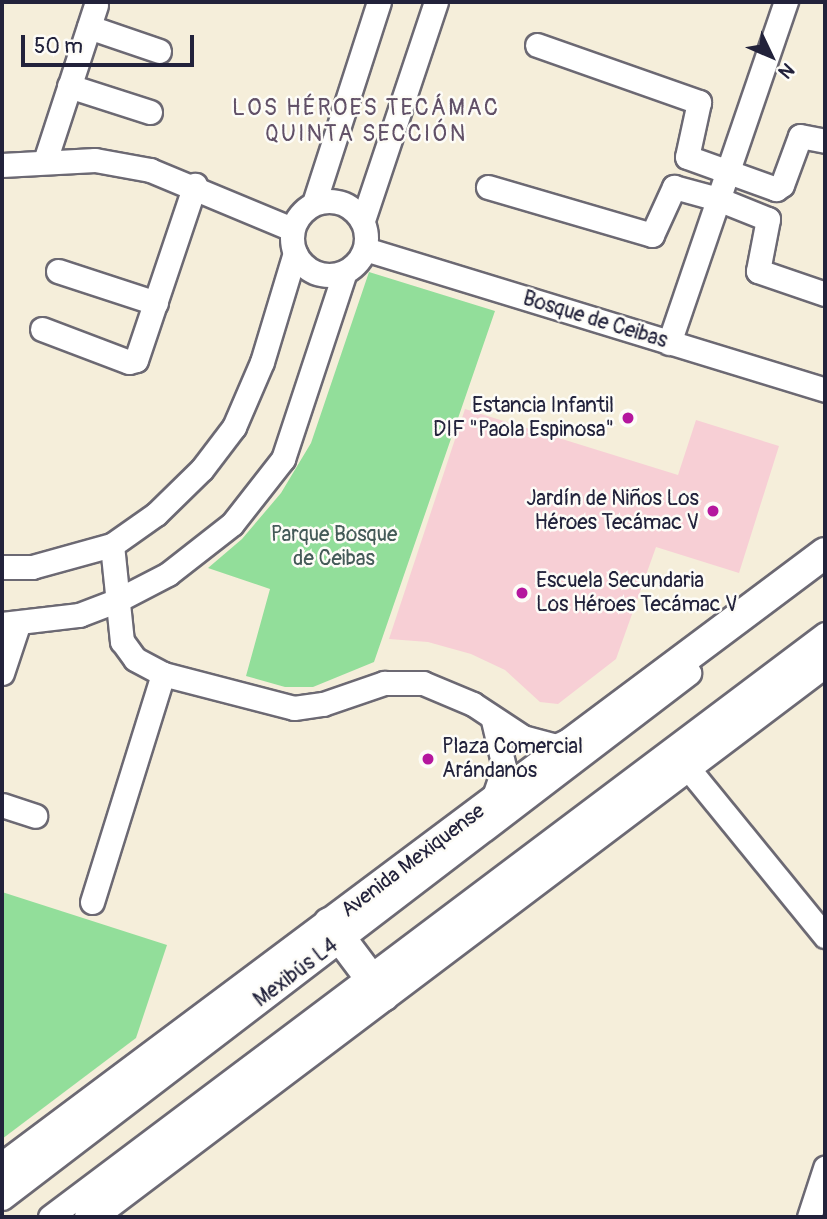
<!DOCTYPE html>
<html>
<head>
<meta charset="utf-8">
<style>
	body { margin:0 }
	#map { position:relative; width:827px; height:1219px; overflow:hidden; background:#f5eeda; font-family:Pangolin,sans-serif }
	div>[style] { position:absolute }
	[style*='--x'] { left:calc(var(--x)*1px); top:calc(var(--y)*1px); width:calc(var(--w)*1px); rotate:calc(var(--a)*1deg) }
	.built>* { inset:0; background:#f7cfd5 }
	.green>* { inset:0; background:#92de9a }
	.roads { filter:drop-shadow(2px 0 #6c6973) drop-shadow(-2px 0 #6c6973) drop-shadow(0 2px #6c6973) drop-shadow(0 -2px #6c6973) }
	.minor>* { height:23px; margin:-11.5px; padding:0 11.5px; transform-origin:11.5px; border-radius:11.5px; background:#fff }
	.minor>.ring { margin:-11.5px; padding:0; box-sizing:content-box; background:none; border:23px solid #fff; border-radius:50% }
	.major>* { height:30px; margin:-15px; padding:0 15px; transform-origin:15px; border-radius:15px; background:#fff }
	.dots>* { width:19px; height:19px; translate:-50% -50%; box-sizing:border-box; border:4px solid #fdfcf7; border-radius:50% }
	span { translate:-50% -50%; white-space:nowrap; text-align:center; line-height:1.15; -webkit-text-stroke:5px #fdfcf7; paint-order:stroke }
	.street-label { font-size:21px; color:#22223b }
	.poi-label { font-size:21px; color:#22223b }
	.right { translate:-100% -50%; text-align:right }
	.left { translate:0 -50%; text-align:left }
	.park-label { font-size:21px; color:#445a58 }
	.neighbourhood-label { font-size:23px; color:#615067; letter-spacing:2px }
	.frame { position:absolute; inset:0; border:4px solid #22223b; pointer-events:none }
	.north { position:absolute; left:736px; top:21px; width:70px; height:70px; -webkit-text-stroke:5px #fdfcf7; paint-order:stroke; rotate:134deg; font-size:19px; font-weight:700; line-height:28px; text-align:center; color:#22223b }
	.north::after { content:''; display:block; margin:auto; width:24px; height:32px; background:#22223b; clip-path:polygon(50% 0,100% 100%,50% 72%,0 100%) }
	.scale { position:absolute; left:21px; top:35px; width:173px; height:32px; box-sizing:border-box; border:4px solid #22223b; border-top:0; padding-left:9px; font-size:21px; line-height:24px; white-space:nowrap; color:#22223b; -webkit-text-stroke:5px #fdfcf7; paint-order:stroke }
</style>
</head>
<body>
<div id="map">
	<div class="built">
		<div style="clip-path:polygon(465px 409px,678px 475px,696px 420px,779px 446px,739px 573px,656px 547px,616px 659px,558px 704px,540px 702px,505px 670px,471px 654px,428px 642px,389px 639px)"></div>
	</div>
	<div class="green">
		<div style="clip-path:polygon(369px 272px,495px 311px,374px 662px,313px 687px,285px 687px,246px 676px,270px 589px,208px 568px,242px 539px,281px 493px,311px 443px)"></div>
		<div style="clip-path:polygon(2px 892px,167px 945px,136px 1038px,2px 1139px)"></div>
	</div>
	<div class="roads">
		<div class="minor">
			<div style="--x:89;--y:27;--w:74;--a:18.9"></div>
			<div style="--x:537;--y:45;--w:172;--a:19.4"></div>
			<div style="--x:699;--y:102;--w:56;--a:102.3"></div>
			<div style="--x:687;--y:157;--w:95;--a:19.8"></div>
			<div style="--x:776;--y:189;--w:7;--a:-34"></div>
			<div style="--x:782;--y:185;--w:52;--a:-69.8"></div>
			<div style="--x:800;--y:136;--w:25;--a:11"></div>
			<div style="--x:69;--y:86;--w:85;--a:17.8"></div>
			<div style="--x:45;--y:161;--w:164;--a:-71.9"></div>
			<div style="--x:2;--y:165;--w:93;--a:-3.1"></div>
			<div style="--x:95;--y:160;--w:56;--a:10.3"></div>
			<div style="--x:150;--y:170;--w:154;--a:22.6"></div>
			<div style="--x:488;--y:187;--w:171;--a:16.3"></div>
			<div style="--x:652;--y:235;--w:53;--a:-65.4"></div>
			<div style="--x:674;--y:187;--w:46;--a:15.3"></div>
			<div style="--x:718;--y:199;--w:54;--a:21.8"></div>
			<div style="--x:768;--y:219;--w:53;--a:100.9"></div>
			<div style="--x:758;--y:271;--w:71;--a:18.9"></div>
			<div class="ring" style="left:292px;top:201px;width:51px;height:51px"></div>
			<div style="--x:314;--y:203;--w:211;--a:-72.1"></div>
			<div style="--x:363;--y:220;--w:230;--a:-71.5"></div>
			<div style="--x:365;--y:249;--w:481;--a:17"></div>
			<div style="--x:58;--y:271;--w:103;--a:18.1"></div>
			<div style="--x:42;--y:329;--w:93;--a:20.8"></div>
			<div style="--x:129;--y:362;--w:7;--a:-16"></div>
			<div style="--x:136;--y:360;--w:185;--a:-71.4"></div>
			<div style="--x:669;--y:343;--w:361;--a:-71.1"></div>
			<div style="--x:112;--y:545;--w:97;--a:84.1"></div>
			<div style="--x:122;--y:641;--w:22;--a:54"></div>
			<div style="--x:135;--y:659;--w:32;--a:28"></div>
			<div style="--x:163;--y:674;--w:135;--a:14.5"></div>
			<div style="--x:294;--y:708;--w:29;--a:-8"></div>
			<div style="--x:323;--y:704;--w:65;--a:-19"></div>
			<div style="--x:384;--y:683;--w:39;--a:0"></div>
			<div style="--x:423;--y:683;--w:54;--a:22.8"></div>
			<div style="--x:473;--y:704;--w:60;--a:33.4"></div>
			<div style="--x:523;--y:737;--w:34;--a:15"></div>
			<div style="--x:556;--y:746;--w:21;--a:-25"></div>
			<div style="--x:2;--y:567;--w:30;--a:0"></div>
			<div style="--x:32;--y:567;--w:83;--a:-15.4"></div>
			<div style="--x:112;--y:545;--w:54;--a:-35.2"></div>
			<div style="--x:156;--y:514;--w:64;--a:-44.4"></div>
			<div style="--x:202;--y:469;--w:53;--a:-52.7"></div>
			<div style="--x:234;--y:427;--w:71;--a:-66.7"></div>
			<div style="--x:262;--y:362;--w:114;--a:-73.2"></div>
			<div style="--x:2;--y:624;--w:78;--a:-6.7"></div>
			<div style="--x:79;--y:615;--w:40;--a:-21"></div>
			<div style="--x:116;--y:601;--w:59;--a:-27.4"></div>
			<div style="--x:168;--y:574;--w:81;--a:-38"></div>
			<div style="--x:232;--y:524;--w:83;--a:-51.9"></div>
			<div style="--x:283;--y:459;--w:197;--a:-71.7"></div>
			<div style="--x:2;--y:673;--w:51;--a:-71.6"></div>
			<div style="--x:687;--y:767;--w:218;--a:50.8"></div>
			<div style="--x:492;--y:802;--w:37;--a:-71"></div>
			<div style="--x:504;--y:767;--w:48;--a:-103.2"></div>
			<div style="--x:2;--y:805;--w:35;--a:18"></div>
			<div style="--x:92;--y:902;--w:239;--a:-72.7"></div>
			<div style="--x:2;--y:1198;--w:865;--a:-37.39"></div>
			<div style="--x:50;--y:1217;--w:970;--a:-36.95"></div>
			<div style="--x:809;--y:1217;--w:52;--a:-71.9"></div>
		</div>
		<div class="major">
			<div style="--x:329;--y:923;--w:91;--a:53"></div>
			<div style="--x:2;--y:1169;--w:1028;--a:-36.81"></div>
			<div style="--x:90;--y:1217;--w:921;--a:-37.06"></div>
		</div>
	</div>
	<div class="dots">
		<div style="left:628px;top:418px;background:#b5179e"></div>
		<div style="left:713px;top:511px;background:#b5179e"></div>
		<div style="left:522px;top:593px;background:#b5179e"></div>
		<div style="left:428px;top:759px;background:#b5179e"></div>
	</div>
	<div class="street-label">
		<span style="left:595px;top:320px;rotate:17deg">Bosque de Ceibas</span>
		<span style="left:413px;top:861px;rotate:-37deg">Avenida Mexiquense</span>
		<span style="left:296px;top:973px;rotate:-37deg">Mexibús L4</span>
	</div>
	<div class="poi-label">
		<span class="right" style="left:614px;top:418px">Estancia Infantil<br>DIF "Paola Espinosa"</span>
		<span class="right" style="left:699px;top:511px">Jardín de Niños Los<br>Héroes Tecámac V</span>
		<span class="left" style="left:536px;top:593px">Escuela Secundaria<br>Los Héroes Tecámac V</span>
		<span class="left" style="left:442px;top:759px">Plaza Comercial<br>Arándanos</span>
	</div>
	<div class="park-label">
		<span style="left:334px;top:547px">Parque Bosque<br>de Ceibas</span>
	</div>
	<div class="neighbourhood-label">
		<span style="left:366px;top:121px">LOS HÉROES TECÁMAC<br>QUINTA SECCIÓN</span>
	</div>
	<div class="frame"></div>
	<div class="north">N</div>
	<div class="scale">50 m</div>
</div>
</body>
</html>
